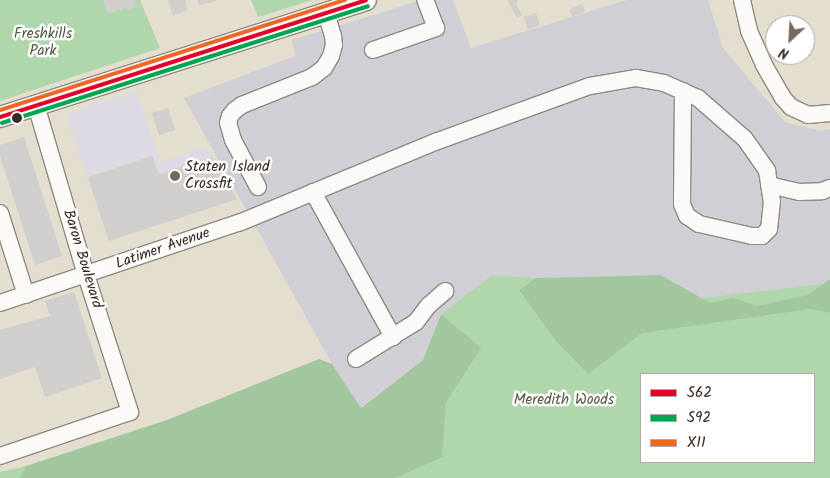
<!DOCTYPE html>
<html>
<head>
<meta charset="utf-8">
<style>
	body { margin:0 }
	#map { position:relative; width:830px; height:478px; overflow:hidden; background:#e3decd; font-family:Kalam,sans-serif }
	div>[style] { position:absolute }
	[style*='--x'] { left:calc(var(--x)*1px); top:calc(var(--y)*1px); width:calc(var(--w)*1px); rotate:calc(var(--a)*1deg) }
	.built>* { inset:0; background:#dedae4 }
	.industrial>* { inset:0; background:#d0cfd6 }
	.green>* { inset:0; background:#b0d7ab }
	.forest>* { inset:0; background:#a2c79f }
	.building>* { inset:0; background:#d1cece; transform-origin:0 0 }
	.roads { filter:drop-shadow(1px 0 #908a80) drop-shadow(-1px 0 #908a80) drop-shadow(0 1px #908a80) drop-shadow(0 -1px #908a80) }
	.minor>* { height:16px; margin:-8px; padding:0 8px; transform-origin:8px; border-radius:8px; background:#fbfaf8 }
	.major>* { height:20px; margin:-10px; padding:0 10px; transform-origin:10px; border-radius:10px; background:#fbfaf8 }
	.bus-1>* { height:4px; margin:-2px; padding:0 2px; transform-origin:2px; border-radius:2px; background:#e4002b }
	.bus-2>* { height:4px; margin:-2px; padding:0 2px; transform-origin:2px; border-radius:2px; background:#00a651 }
	.bus-3>* { height:4px; margin:-2px; padding:0 2px; transform-origin:2px; border-radius:2px; background:#f26522 }
	.dots>* { width:14px; height:14px; translate:-50% -50%; box-sizing:border-box; border:2px solid #fff; border-radius:50% }
	span { translate:-50% -50%; white-space:nowrap; text-align:center; line-height:1.15; -webkit-text-stroke:5px #fff; paint-order:stroke }
	.park-label { font-size:15px; color:#525c40 }
	.poi-label { font-size:15px; color:#3b2a1e }
	.left { translate:0 -50%; text-align:left }
	.street-label { font-size:15px; color:#3b2a1e }
	.legend { position:absolute; left:640px; top:373px; width:175px; height:90px; box-sizing:border-box; background:#fff; border:1px solid #b1aaa5; margin:0; padding:6px 9px; list-style:none; font-size:15px; color:#3b2a1e }
	.legend li { display:flex; align-items:center; gap:10px; height:25px }
	.legend b { width:25px; border:1px solid #b1aaa5 }
	.north { position:absolute; left:765px; top:15px; width:50px; height:50px; box-sizing:border-box; background:#fff; border:1px solid #b1aaa5; border-radius:50%; rotate:205deg; font-size:14px; font-weight:700; line-height:20px; text-align:center; color:#3b2a1e }
	.north::after { content:''; display:block; margin:auto; width:18px; height:22px; background:#76695b; clip-path:polygon(50% 0,100% 100%,50% 72%,0 100%) }
</style>
</head>
<body>
<div id="map">
	<div class="built">
		<div style="clip-path:polygon(136px 91px,161px 162px,206px 147px,237px 199px,109px 241px,66px 114px)"></div>
	</div>
	<div class="industrial">
		<div style="clip-path:polygon(422px 0,453px 0,471px 48px,627px 0,708px 0,723px 48px,785px 122px,821px 131px,830px 129px,830px 279px,808px 295px,710px 303px,661px 275px,536px 278px,492px 275px,441px 314px,423px 360px,360px 408px,332px 364px,184px 98px,295px 56px,292px 40px)"></div>
	</div>
	<div class="green">
		<div style="clip-path:polygon(0 0,140px 0,160px 48px,0 101px)"></div>
		<div style="clip-path:polygon(251px 0,313px 0,258px 17px)"></div>
		<div style="clip-path:polygon(evenodd,492px 275px,536px 278px,519px 290px,539px 317px,830px 283px,830px 478px,396px 478px,407px 473px,444px 427px,446px 403px,480px 349px,441px 314px,492px 275px,641px 374px,814px 374px,814px 462px,641px 462px,641px 374px)"></div>
		<div style="clip-path:polygon(26px 466px,19px 478px,0 478px,0 472px)"></div>
	</div>
	<div class="forest">
		<div style="clip-path:polygon(661px 275px,710px 303px,733px 298px,757px 306px,808px 295px,830px 279px,830px 313px,810px 309px,642px 333px,588px 374px,556px 341px,519px 290px,536px 278px)"></div>
		<div style="clip-path:polygon(441px 314px,481px 348px,446px 403px,442px 457px,396px 478px,19px 478px,26px 466px,167px 420px,319px 359px,332px 364px,361px 408px,423px 360px)"></div>
	</div>
	<div class="building">
		<div style="clip-path:polygon(103px 0,135px 0,137px 7px,128px 10px,127px 7px,108px 14px)"></div>
		<div style="clip-path:polygon(168px 0,185px 0,188px 10px,173px 16px)"></div>
		<div style="clip-path:polygon(197px 0,216px 0,216px 1px,199px 5px)"></div>
		<div style="clip-path:polygon(507px 0,517px 0,518px 3px,516px 4px,522px 15px,517px 18px)"></div>
		<div style="left:582px;top:4px;width:8px;height:14px;rotate:67deg"></div>
		<div style="left:536px;top:13px;width:13px;height:13px;rotate:72deg"></div>
		<div style="left:168px;top:108px;width:23px;height:17px;rotate:72deg"></div>
		<div style="clip-path:polygon(24px 137px,62px 256px,35px 265px,0 156px,0 145px)"></div>
		<div style="clip-path:polygon(152px 156px,159px 174px,212px 157px,237px 199px,109px 241px,88px 177px)"></div>
		<div style="clip-path:polygon(74px 292px,102px 378px,45px 397px,35px 367px,0 379px,0 330px,50px 316px,45px 301px)"></div>
	</div>
	<div class="roads">
		<div class="minor">
			<div style="--x:742;--y:0;--w:32;--a:77"></div>
			<div style="--x:749;--y:31;--w:37;--a:66"></div>
			<div style="--x:764;--y:65;--w:38;--a:60"></div>
			<div style="--x:783;--y:98;--w:12;--a:48"></div>
			<div style="--x:791;--y:107;--w:19;--a:25"></div>
			<div style="--x:808;--y:115;--w:22;--a:-5"></div>
			<div style="--x:373;--y:50;--w:67;--a:-19.2"></div>
			<div style="--x:436;--y:28;--w:30;--a:-111"></div>
			<div style="--x:769;--y:185;--w:31;--a:13"></div>
			<div style="--x:799;--y:192;--w:23;--a:-2"></div>
			<div style="--x:822;--y:191;--w:9;--a:-21"></div>
			<div style="--x:258;--y:187;--w:53;--a:-118"></div>
			<div style="--x:233;--y:140;--w:18;--a:-106"></div>
			<div style="--x:228;--y:123;--w:7;--a:-74"></div>
			<div style="--x:230;--y:116;--w:8;--a:-50"></div>
			<div style="--x:235;--y:110;--w:9;--a:-36"></div>
			<div style="--x:242;--y:105;--w:75;--a:-21.8"></div>
			<div style="--x:312;--y:77;--w:15;--a:-37"></div>
			<div style="--x:324;--y:68;--w:14;--a:-60"></div>
			<div style="--x:331;--y:56;--w:11;--a:-75"></div>
			<div style="--x:334;--y:45;--w:9;--a:-96"></div>
			<div style="--x:333;--y:36;--w:24;--a:-107"></div>
			<div style="--x:313;--y:192;--w:166;--a:61.1"></div>
			<div style="--x:0;--y:213;--w:86;--a:72.4"></div>
			<div style="--x:0;--y:303;--w:254;--a:-18.6"></div>
			<div style="--x:241;--y:222;--w:210;--a:-22.4"></div>
			<div style="--x:435;--y:142;--w:165;--a:-19.9"></div>
			<div style="--x:590;--y:86;--w:47;--a:-9.9"></div>
			<div style="--x:636;--y:78;--w:28;--a:10"></div>
			<div style="--x:664;--y:83;--w:37;--a:24"></div>
			<div style="--x:698;--y:98;--w:62;--a:41.1"></div>
			<div style="--x:745;--y:139;--w:39;--a:55"></div>
			<div style="--x:767;--y:171;--w:30;--a:81"></div>
			<div style="--x:772;--y:201;--w:28;--a:96"></div>
			<div style="--x:769;--y:229;--w:10;--a:135"></div>
			<div style="--x:762;--y:236;--w:10;--a:180"></div>
			<div style="--x:752;--y:236;--w:54;--a:-167.2"></div>
			<div style="--x:699;--y:224;--w:14;--a:-146"></div>
			<div style="--x:687;--y:216;--w:13;--a:-113"></div>
			<div style="--x:682;--y:204;--w:113;--a:-89.5"></div>
			<div style="--x:356;--y:359;--w:70;--a:-31.7"></div>
			<div style="--x:416;--y:322;--w:20;--a:-53"></div>
			<div style="--x:428;--y:306;--w:23;--a:-41"></div>
			<div style="--x:0;--y:456;--w:137;--a:-18.7"></div>
			<div style="--x:130;--y:412;--w:144;--a:-107.8"></div>
			<div style="--x:86;--y:275;--w:177;--a:-106.4"></div>
		</div>
		<div class="major">
			<div style="--x:0;--y:117;--w:384;--a:-17.7"></div>
		</div>
	</div>
	<div class="bus-1">
		<div style="--x:0;--y:117;--w:384;--a:-17.7"></div>
	</div>
	<div class="bus-2">
		<div style="--x:2;--y:123;--w:384;--a:-17.7"></div>
	</div>
	<div class="bus-3">
		<div style="--x:0;--y:110;--w:362;--a:-17.7"></div>
	</div>
	<div class="dots">
		<div style="left:17px;top:118px;background:#3b2a1e"></div>
		<div style="left:175px;top:176px;background:#76695b"></div>
	</div>
	<div class="park-label">
		<span style="left:43px;top:43px">Freshkills<br>Park</span>
		<span style="left:564px;top:401px">Meredith Woods</span>
	</div>
	<div class="poi-label">
		<span class="left" style="left:185px;top:176px">Staten Island<br>Crossfit</span>
	</div>
	<div class="street-label">
		<span style="left:163px;top:249px;rotate:-19deg">Latimer Avenue</span>
		<span style="left:82px;top:259px;rotate:73deg">Baron Boulevard</span>
	</div>
	<ul class="legend">
	<li><b style="height:6px;background:#e4002b"></b>S62</li>
	<li><b style="height:6px;background:#00a651"></b>S92</li>
	<li><b style="height:6px;background:#f26522"></b>X11</li>
	</ul>
	<div class="north">N</div>
</div>
</body>
</html>
